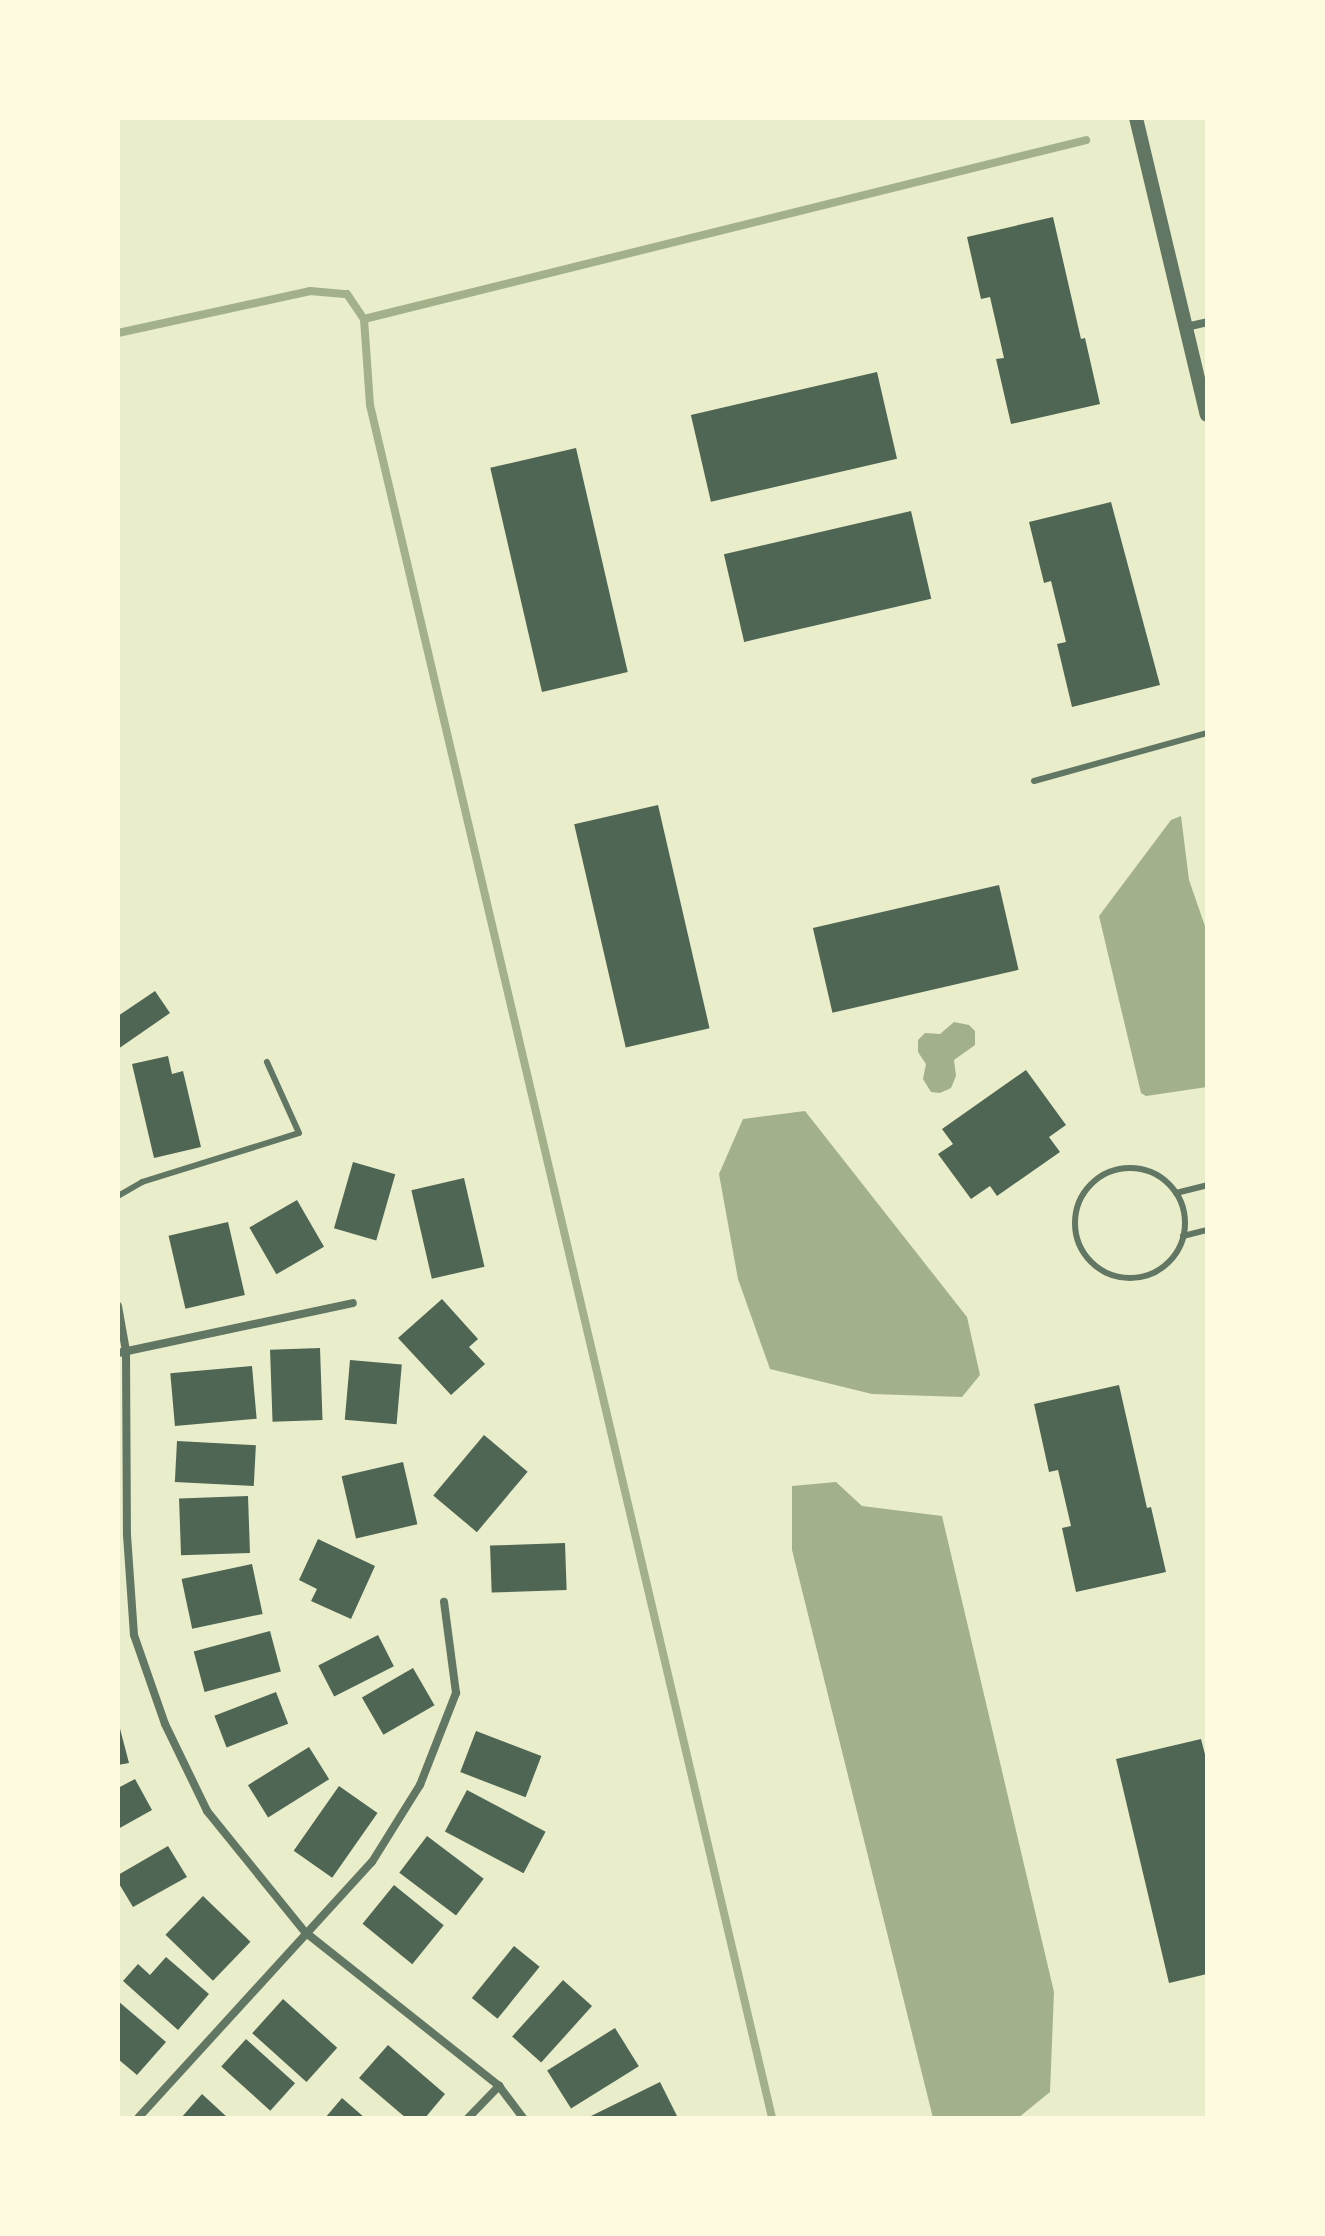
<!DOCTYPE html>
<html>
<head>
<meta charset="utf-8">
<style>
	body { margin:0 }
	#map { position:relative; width:1325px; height:2236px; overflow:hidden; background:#e9edc9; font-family:"Archivo Narrow",sans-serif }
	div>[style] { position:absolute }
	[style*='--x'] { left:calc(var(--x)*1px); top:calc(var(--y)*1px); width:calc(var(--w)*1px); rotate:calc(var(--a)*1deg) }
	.water>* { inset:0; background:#a3b18a }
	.stream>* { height:8px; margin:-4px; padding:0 4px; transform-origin:4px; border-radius:4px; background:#a3b18a }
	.building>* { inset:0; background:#4f6655; transform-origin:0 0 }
	.service>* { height:6px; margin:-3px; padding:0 3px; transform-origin:3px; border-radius:3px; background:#617663 }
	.service>.ring { margin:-3px; padding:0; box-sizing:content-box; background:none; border:6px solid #617663; border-radius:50% }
	.minor>* { height:8px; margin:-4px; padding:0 4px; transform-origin:4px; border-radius:4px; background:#617663 }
	.tertiary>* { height:14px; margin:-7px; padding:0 7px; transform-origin:7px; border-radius:7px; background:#617663 }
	span { translate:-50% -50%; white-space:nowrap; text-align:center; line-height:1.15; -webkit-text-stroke:7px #fefae0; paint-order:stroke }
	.frame { position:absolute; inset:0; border:120px solid #fefae0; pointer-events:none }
</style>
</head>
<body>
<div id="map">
	<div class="water">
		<div style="clip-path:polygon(1181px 816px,1189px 880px,1207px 932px,1207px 1087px,1146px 1096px,1141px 1093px,1099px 916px,1171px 820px)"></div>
		<div style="clip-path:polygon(954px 1022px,969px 1025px,975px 1031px,975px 1045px,954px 1060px,956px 1076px,951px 1088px,940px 1093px,931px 1092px,923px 1079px,926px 1064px,918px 1052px,918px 1040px,925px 1033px,940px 1034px)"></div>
		<div style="clip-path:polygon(805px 1111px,967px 1317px,980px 1375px,962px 1397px,872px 1394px,770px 1369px,738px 1279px,719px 1174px,743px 1119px)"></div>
		<div style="clip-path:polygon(836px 1482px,862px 1506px,942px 1516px,1054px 1992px,1050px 2092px,1018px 2118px,933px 2118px,792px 1550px,792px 1486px)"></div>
	</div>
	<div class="stream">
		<div style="--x:364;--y:319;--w:744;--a:-13.92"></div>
		<div style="--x:118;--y:333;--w:197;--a:-12.3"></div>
		<div style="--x:310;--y:291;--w:37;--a:5"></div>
		<div style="--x:347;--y:294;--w:30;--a:56"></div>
		<div style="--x:364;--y:319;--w:86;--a:86"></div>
		<div style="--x:370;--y:405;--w:1760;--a:76.79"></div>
	</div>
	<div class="building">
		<div style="clip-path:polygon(1053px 217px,1081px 339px,1085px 338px,1100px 404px,1011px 424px,996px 359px,1004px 358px,990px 297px,981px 299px,967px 237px)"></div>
		<div style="left:877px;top:372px;width:89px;height:191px;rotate:77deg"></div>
		<div style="left:576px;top:448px;width:230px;height:88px;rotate:77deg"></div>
		<div style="clip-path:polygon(1111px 502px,1160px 685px,1072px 707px,1057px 644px,1066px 642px,1051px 581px,1044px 583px,1029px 522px)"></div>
		<div style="left:911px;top:511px;width:90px;height:192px;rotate:77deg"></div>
		<div style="left:658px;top:805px;width:229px;height:86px;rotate:77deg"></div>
		<div style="left:999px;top:885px;width:87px;height:191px;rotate:77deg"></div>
		<div style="clip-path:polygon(155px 991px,170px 1013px,118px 1049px,118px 1016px)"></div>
		<div style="clip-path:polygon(168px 1056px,172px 1074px,183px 1071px,201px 1147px,154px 1158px,132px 1064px)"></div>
		<div style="clip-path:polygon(1026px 1070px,1066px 1125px,1049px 1137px,1060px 1152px,997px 1196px,990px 1186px,971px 1199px,938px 1154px,953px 1144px,942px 1129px)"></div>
		<div style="left:353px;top:1162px;width:44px;height:69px;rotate:16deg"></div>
		<div style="left:464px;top:1178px;width:91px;height:54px;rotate:77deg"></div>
		<div style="left:297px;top:1200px;width:54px;height:55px;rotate:60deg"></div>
		<div style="left:228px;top:1222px;width:75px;height:61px;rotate:77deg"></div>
		<div style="clip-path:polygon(442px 1299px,478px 1339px,469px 1347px,485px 1364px,451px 1395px,398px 1338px)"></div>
		<div style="left:320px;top:1348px;width:72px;height:50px;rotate:88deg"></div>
		<div style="left:350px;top:1360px;width:52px;height:60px;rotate:5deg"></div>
		<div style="left:252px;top:1366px;width:53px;height:82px;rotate:85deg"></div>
		<div style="clip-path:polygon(1119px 1385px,1147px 1508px,1151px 1507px,1166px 1572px,1076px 1592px,1062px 1528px,1071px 1526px,1058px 1470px,1049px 1472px,1034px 1404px)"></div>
		<div style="left:484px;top:1435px;width:57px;height:79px;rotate:40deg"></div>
		<div style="left:177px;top:1441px;width:79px;height:41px;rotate:3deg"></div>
		<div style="left:403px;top:1462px;width:64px;height:63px;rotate:77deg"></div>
		<div style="left:248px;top:1496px;width:57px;height:69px;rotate:88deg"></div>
		<div style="clip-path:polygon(318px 1539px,375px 1566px,351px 1619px,311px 1601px,317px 1589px,299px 1580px)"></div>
		<div style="left:565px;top:1543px;width:47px;height:75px;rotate:88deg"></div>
		<div style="left:252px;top:1564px;width:51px;height:72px;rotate:78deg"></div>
		<div style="left:270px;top:1631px;width:42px;height:79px;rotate:75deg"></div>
		<div style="left:378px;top:1635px;width:35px;height:67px;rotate:63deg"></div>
		<div style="left:413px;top:1668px;width:43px;height:59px;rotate:60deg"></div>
		<div style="left:276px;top:1692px;width:34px;height:66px;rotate:69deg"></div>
		<div style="clip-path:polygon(118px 1721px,129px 1763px,118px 1765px)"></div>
		<div style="left:476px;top:1731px;width:70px;height:44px;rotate:21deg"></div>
		<div style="clip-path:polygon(1201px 1739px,1207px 1762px,1207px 1974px,1169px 1983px,1116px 1759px)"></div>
		<div style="left:309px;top:1747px;width:38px;height:72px;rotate:58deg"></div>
		<div style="clip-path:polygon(135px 1779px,152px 1810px,118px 1829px,118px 1788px)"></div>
		<div style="left:339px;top:1786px;width:47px;height:79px;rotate:35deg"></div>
		<div style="left:467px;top:1790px;width:89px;height:47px;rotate:28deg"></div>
		<div style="left:427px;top:1836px;width:71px;height:46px;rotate:37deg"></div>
		<div style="clip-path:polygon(168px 1846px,187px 1877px,133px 1907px,118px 1882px,118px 1875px)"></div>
		<div style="left:394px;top:1885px;width:64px;height:50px;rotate:39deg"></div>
		<div style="left:203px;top:1896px;width:66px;height:54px;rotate:44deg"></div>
		<div style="left:514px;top:1946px;width:33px;height:67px;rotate:39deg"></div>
		<div style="clip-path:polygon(166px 1957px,209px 1994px,178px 2030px,123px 1981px,138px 1964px,150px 1975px)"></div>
		<div style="left:563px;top:1980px;width:39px;height:76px;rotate:42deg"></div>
		<div style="left:283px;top:1999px;width:73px;height:46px;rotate:42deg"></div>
		<div style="clip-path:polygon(118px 2001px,166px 2042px,137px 2075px,118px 2059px)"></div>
		<div style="left:615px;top:2028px;width:45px;height:80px;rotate:58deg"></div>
		<div style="left:246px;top:2039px;width:66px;height:37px;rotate:42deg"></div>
		<div style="clip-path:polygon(388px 2045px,445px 2094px,425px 2118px,406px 2118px,359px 2078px)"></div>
		<div style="clip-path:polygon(660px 2082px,678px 2118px,587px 2118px)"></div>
		<div style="clip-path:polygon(202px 2094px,228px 2118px,181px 2118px)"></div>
		<div style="clip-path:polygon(342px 2098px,365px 2118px,325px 2118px)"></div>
	</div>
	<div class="service">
		<div style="--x:1034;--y:781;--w:180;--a:-15.5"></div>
		<div class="ring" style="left:1075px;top:1168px;width:104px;height:104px"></div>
		<div style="--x:1176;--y:1193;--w:32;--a:-14"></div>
		<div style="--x:118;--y:1196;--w:28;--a:-30"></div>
		<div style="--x:142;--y:1182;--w:164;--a:-17.3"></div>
		<div style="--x:299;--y:1133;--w:78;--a:-114.3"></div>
		<div style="--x:1183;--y:1236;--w:25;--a:-14"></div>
	</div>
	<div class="minor">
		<div style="--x:1186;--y:327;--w:22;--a:-13"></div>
		<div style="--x:118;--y:1306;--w:46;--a:79.9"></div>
		<div style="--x:126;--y:1351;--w:184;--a:89.7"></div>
		<div style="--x:127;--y:1535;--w:100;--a:86"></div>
		<div style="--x:134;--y:1635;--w:94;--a:70.8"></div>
		<div style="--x:165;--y:1724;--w:97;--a:64.2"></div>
		<div style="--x:207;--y:1811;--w:156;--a:51"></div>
		<div style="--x:305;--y:1932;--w:248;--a:38.4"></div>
		<div style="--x:499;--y:2086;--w:40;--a:53"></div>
		<div style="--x:118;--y:1353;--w:240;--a:-12"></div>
		<div style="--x:138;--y:2118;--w:347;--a:-47.6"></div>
		<div style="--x:372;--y:1862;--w:91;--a:-58.1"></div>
		<div style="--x:420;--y:1785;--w:99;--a:-68.6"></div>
		<div style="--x:456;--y:1693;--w:92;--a:-97.5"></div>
		<div style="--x:468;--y:2118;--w:45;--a:-45.9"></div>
	</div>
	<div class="tertiary">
		<div style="--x:1136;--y:118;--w:305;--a:76.6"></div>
	</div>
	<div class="frame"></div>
</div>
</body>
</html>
